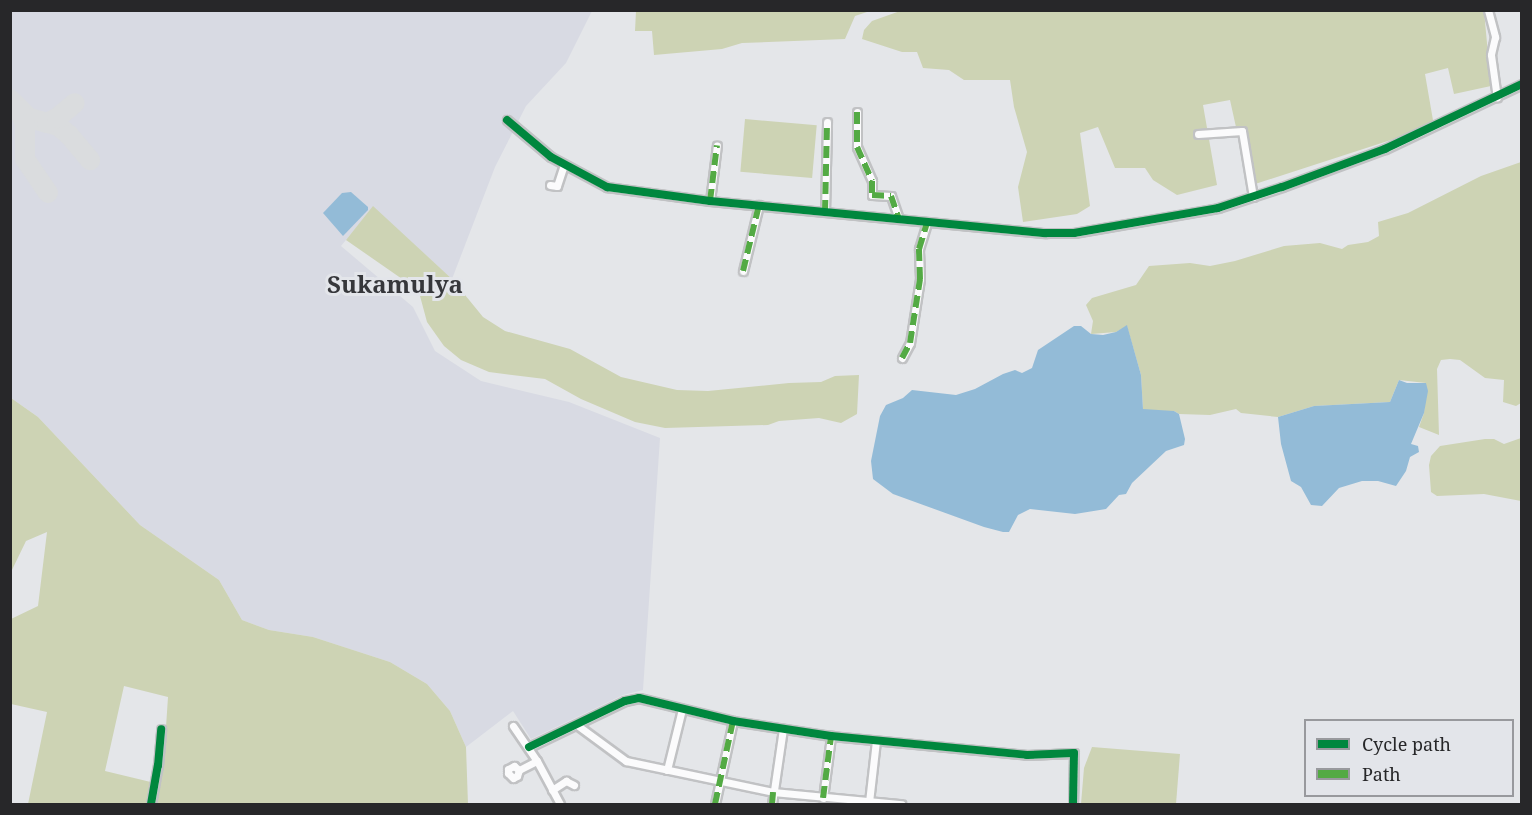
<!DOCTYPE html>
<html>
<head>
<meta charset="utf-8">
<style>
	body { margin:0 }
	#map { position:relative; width:1532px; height:815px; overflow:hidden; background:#e4e6e9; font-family:"Noto Serif",serif }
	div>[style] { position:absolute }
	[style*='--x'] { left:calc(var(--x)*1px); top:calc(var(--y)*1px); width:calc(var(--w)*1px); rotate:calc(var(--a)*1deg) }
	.built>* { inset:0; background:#d8dae3 }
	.green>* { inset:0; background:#cdd3b4; transform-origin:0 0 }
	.water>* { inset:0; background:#93bbd7 }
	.taxiway>* { height:20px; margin:-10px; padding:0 10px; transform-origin:10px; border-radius:10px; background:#dadcde }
	.roads { filter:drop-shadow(2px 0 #c1c2c4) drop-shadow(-2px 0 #c1c2c4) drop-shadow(0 2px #c1c2c4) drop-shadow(0 -2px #c1c2c4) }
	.street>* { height:7px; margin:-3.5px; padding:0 3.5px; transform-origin:3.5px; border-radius:3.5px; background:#fbfbfc }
	.quiet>* { height:6px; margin-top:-3px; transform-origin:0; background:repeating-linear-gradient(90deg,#53aa44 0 12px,transparent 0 18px) }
	.cycleway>* { height:8px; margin:-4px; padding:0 4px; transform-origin:4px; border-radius:4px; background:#00873e }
	span { translate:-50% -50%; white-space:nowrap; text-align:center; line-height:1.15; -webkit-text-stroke:6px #e3e5ea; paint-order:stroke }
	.quarter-label { font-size:24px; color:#36373b; font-weight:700 }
	.frame { position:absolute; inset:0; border:12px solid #272729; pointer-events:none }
	.legend { position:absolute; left:1304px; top:719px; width:210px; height:78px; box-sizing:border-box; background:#e3e5ea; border:2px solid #98999d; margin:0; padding:8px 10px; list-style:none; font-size:18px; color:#272729 }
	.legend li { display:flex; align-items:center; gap:12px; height:30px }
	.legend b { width:30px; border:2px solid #98999d }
</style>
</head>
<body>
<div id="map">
	<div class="built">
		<div style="clip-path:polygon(11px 11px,592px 11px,566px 63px,526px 106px,495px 167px,452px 279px,373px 207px,341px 246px,413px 307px,435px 351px,481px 381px,569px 402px,660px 438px,643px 690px,623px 695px,531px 739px,513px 711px,466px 747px,450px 711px,427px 684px,390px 662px,313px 637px,269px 630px,242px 620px,219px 580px,140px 525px,38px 417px,11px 398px)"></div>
	</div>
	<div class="green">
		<div style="clip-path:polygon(903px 10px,1484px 11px,1491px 86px,1454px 94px,1448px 68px,1425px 74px,1434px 126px,1249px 186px,1230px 100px,1203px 105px,1217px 185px,1177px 195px,1153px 180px,1145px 168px,1115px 168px,1098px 127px,1080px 133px,1090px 206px,1077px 214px,1023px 222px,1018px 187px,1027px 152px,1014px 107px,1010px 80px,964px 80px,949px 70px,923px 68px,917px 52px,902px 52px,862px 39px,864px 30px,872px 21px)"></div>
		<div style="clip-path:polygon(636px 11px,636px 10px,870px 11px,855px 16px,845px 39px,742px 43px,722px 49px,654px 55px,652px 31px,635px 31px)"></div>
		<div style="left:745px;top:119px;width:72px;height:53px;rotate:5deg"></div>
		<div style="clip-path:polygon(1521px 162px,1521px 403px,1516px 406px,1503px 402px,1504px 380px,1485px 378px,1460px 360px,1450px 359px,1441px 360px,1437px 369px,1439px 435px,1419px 427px,1424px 413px,1426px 383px,1399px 380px,1390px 402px,1314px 406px,1278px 417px,1241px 413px,1236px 409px,1210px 415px,1179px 414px,1174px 411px,1148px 411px,1143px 409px,1141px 375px,1127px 326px,1116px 332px,1091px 334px,1093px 321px,1086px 305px,1092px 298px,1136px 285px,1149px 266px,1190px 263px,1210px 266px,1235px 261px,1284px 246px,1320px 243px,1342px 249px,1348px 245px,1368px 242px,1379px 236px,1378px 222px,1408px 213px,1481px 176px)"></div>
		<div style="clip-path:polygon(373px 206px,452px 279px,483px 317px,505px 331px,570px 349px,621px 377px,677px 390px,708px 391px,789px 383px,821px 382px,835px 376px,859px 375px,857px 414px,841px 423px,819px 418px,779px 421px,768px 425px,665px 428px,635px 422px,581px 399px,545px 379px,489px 372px,461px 360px,444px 346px,427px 322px,420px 296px,405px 281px,346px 240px)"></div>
		<div style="clip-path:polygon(evenodd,11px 398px,38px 417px,140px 525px,219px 580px,242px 620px,269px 630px,313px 637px,390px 662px,427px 684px,450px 711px,466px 747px,468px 804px,28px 804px,47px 712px,11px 704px,11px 619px,38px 606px,47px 532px,26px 541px,11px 572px,11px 398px,124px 686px,168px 697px,164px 757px,159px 784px,105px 771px,124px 686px)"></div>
		<div style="clip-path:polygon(1521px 438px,1521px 501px,1484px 494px,1437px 496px,1431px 492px,1429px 465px,1431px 456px,1440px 446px,1485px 439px,1494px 439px,1504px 444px)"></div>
		<div style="clip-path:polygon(1092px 747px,1180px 754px,1176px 804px,1081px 804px,1084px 768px)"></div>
	</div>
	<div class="water">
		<div style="clip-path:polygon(351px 192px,368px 207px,368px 210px,343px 236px,323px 213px,342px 193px)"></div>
		<div style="clip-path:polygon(1127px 325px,1141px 375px,1143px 409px,1174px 411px,1179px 414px,1185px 439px,1184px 445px,1166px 451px,1132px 483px,1126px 494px,1119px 495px,1106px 509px,1075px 514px,1030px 509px,1018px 515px,1009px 532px,1003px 532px,984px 527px,893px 494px,873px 479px,871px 461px,880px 416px,886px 405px,903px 398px,912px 390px,956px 395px,975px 389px,1003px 374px,1015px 370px,1022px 373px,1032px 368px,1038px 350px,1074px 326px,1081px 326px,1091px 334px,1103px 335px,1116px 332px)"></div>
		<div style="clip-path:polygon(1399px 380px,1407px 383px,1426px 383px,1428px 391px,1424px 413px,1411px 444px,1418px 446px,1419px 452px,1410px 457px,1406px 471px,1396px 486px,1378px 481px,1362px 481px,1339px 488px,1322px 506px,1311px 505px,1301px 487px,1291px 481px,1281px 444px,1278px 417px,1314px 406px,1390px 402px)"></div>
	</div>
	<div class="taxiway">
		<div style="--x:10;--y:99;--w:27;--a:45"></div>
		<div style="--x:29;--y:118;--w:30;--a:15"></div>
		<div style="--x:58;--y:126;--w:14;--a:39"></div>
		<div style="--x:69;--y:135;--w:33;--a:50"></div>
		<div style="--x:19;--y:110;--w:15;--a:67"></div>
		<div style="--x:25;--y:124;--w:35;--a:90"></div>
		<div style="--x:25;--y:159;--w:41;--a:55.9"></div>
		<div style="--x:47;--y:123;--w:11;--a:-27"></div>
		<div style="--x:57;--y:118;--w:23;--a:-40"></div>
	</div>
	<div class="roads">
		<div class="street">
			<div style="--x:1488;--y:10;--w:28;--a:75"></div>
			<div style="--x:1495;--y:37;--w:18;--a:103"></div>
			<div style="--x:1491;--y:55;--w:43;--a:82.1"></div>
			<div style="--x:857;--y:112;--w:35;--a:90"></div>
			<div style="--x:857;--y:147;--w:37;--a:66"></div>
			<div style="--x:872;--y:181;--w:14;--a:90"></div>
			<div style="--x:872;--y:195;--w:19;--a:3"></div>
			<div style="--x:891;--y:196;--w:24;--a:71"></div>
			<div style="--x:507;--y:120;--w:57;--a:40.1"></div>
			<div style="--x:551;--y:157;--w:64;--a:28.2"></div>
			<div style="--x:607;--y:187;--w:104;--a:7.7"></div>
			<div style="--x:710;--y:201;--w:337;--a:5.5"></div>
			<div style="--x:1045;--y:233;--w:29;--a:0"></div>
			<div style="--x:1074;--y:233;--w:146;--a:-9.8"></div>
			<div style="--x:1218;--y:208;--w:67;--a:-18.2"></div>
			<div style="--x:1282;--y:187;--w:110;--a:-20.3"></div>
			<div style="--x:1385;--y:149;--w:152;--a:-25.4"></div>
			<div style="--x:1198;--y:134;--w:44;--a:-3.9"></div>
			<div style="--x:1242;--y:131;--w:67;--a:80.5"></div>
			<div style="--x:550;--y:185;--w:7;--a:8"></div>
			<div style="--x:557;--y:186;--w:22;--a:-72"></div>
			<div style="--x:710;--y:201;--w:56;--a:-82.9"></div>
			<div style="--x:825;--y:212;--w:90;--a:-88.7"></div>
			<div style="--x:743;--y:271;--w:68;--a:-76.4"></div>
			<div style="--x:902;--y:358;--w:17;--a:-62"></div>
			<div style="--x:910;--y:343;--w:65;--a:-81.1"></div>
			<div style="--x:920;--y:279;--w:30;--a:-92"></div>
			<div style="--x:919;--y:249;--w:28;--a:-73"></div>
			<div style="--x:577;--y:725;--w:61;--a:36.3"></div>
			<div style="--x:626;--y:761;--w:150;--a:11.9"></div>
			<div style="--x:773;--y:792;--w:129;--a:5.4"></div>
			<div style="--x:513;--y:726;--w:42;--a:55.6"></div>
			<div style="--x:537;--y:761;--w:49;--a:61.9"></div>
			<div style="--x:529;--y:747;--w:106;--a:-25.6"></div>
			<div style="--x:625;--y:701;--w:14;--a:-12"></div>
			<div style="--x:639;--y:698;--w:97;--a:13.7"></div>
			<div style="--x:733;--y:721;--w:99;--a:8.7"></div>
			<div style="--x:831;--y:736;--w:197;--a:5.5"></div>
			<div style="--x:1027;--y:755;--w:47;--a:-2.4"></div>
			<div style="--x:1074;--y:753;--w:51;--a:91.1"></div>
			<div style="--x:514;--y:766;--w:6;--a:39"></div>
			<div style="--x:519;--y:770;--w:6;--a:108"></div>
			<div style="--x:517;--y:776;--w:4;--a:153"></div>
			<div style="--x:513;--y:778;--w:7;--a:-135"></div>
			<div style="--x:508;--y:773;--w:4;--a:-90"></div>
			<div style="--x:508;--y:769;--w:7;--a:-27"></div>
			<div style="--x:519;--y:770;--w:20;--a:-27"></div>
			<div style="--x:667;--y:770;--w:63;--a:-76.2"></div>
			<div style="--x:552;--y:790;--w:17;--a:-33"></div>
			<div style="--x:566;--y:781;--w:9;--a:27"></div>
			<div style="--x:823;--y:798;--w:63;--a:-82.6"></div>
			<div style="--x:869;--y:802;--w:61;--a:-83.5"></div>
			<div style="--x:151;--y:804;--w:39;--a:-80"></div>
			<div style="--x:158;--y:766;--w:37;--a:-85"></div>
			<div style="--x:715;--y:804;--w:85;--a:-77.8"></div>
			<div style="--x:772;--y:804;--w:76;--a:-81.7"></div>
		</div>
	</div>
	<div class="quiet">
		<div style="--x:857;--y:112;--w:35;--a:90"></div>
		<div style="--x:857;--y:147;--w:37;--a:66"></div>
		<div style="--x:872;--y:181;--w:14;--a:90"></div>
		<div style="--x:872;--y:195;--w:19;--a:3"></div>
		<div style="--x:891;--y:196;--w:24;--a:71"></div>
		<div style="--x:710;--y:201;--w:56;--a:-82.9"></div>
		<div style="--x:825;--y:212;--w:90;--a:-88.7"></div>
		<div style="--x:743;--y:271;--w:68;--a:-76.4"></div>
		<div style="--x:902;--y:358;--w:17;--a:-62"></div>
		<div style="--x:910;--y:343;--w:65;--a:-81.1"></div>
		<div style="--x:920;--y:279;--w:30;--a:-92"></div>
		<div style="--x:919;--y:249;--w:28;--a:-73"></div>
		<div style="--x:823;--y:798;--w:63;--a:-82.6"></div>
		<div style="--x:715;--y:804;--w:85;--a:-77.8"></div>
		<div style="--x:772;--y:804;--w:12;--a:-85"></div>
	</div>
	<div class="cycleway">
		<div style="--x:507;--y:120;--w:57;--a:40.1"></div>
		<div style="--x:551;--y:157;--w:64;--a:28.2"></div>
		<div style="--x:607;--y:187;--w:104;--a:7.7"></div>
		<div style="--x:710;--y:201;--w:337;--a:5.5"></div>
		<div style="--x:1045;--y:233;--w:29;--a:0"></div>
		<div style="--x:1074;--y:233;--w:146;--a:-9.8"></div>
		<div style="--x:1218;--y:208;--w:67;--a:-18.2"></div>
		<div style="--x:1282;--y:187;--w:110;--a:-20.3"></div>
		<div style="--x:1385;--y:149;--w:152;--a:-25.4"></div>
		<div style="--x:529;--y:747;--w:106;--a:-25.6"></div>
		<div style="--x:625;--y:701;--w:14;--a:-12"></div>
		<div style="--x:639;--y:698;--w:97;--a:13.7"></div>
		<div style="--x:733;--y:721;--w:99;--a:8.7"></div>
		<div style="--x:831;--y:736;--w:197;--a:5.5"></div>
		<div style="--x:1027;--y:755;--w:47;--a:-2.4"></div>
		<div style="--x:1074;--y:753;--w:51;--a:91.1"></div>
		<div style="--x:151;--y:804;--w:39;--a:-80"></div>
		<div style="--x:158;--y:766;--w:37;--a:-85"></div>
	</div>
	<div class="quarter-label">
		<span style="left:395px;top:284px">Sukamulya</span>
	</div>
	<div class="frame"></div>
	<ul class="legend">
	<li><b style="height:8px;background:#00873e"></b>Cycle path</li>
	<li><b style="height:8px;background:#53aa44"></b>Path</li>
	</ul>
</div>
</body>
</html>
